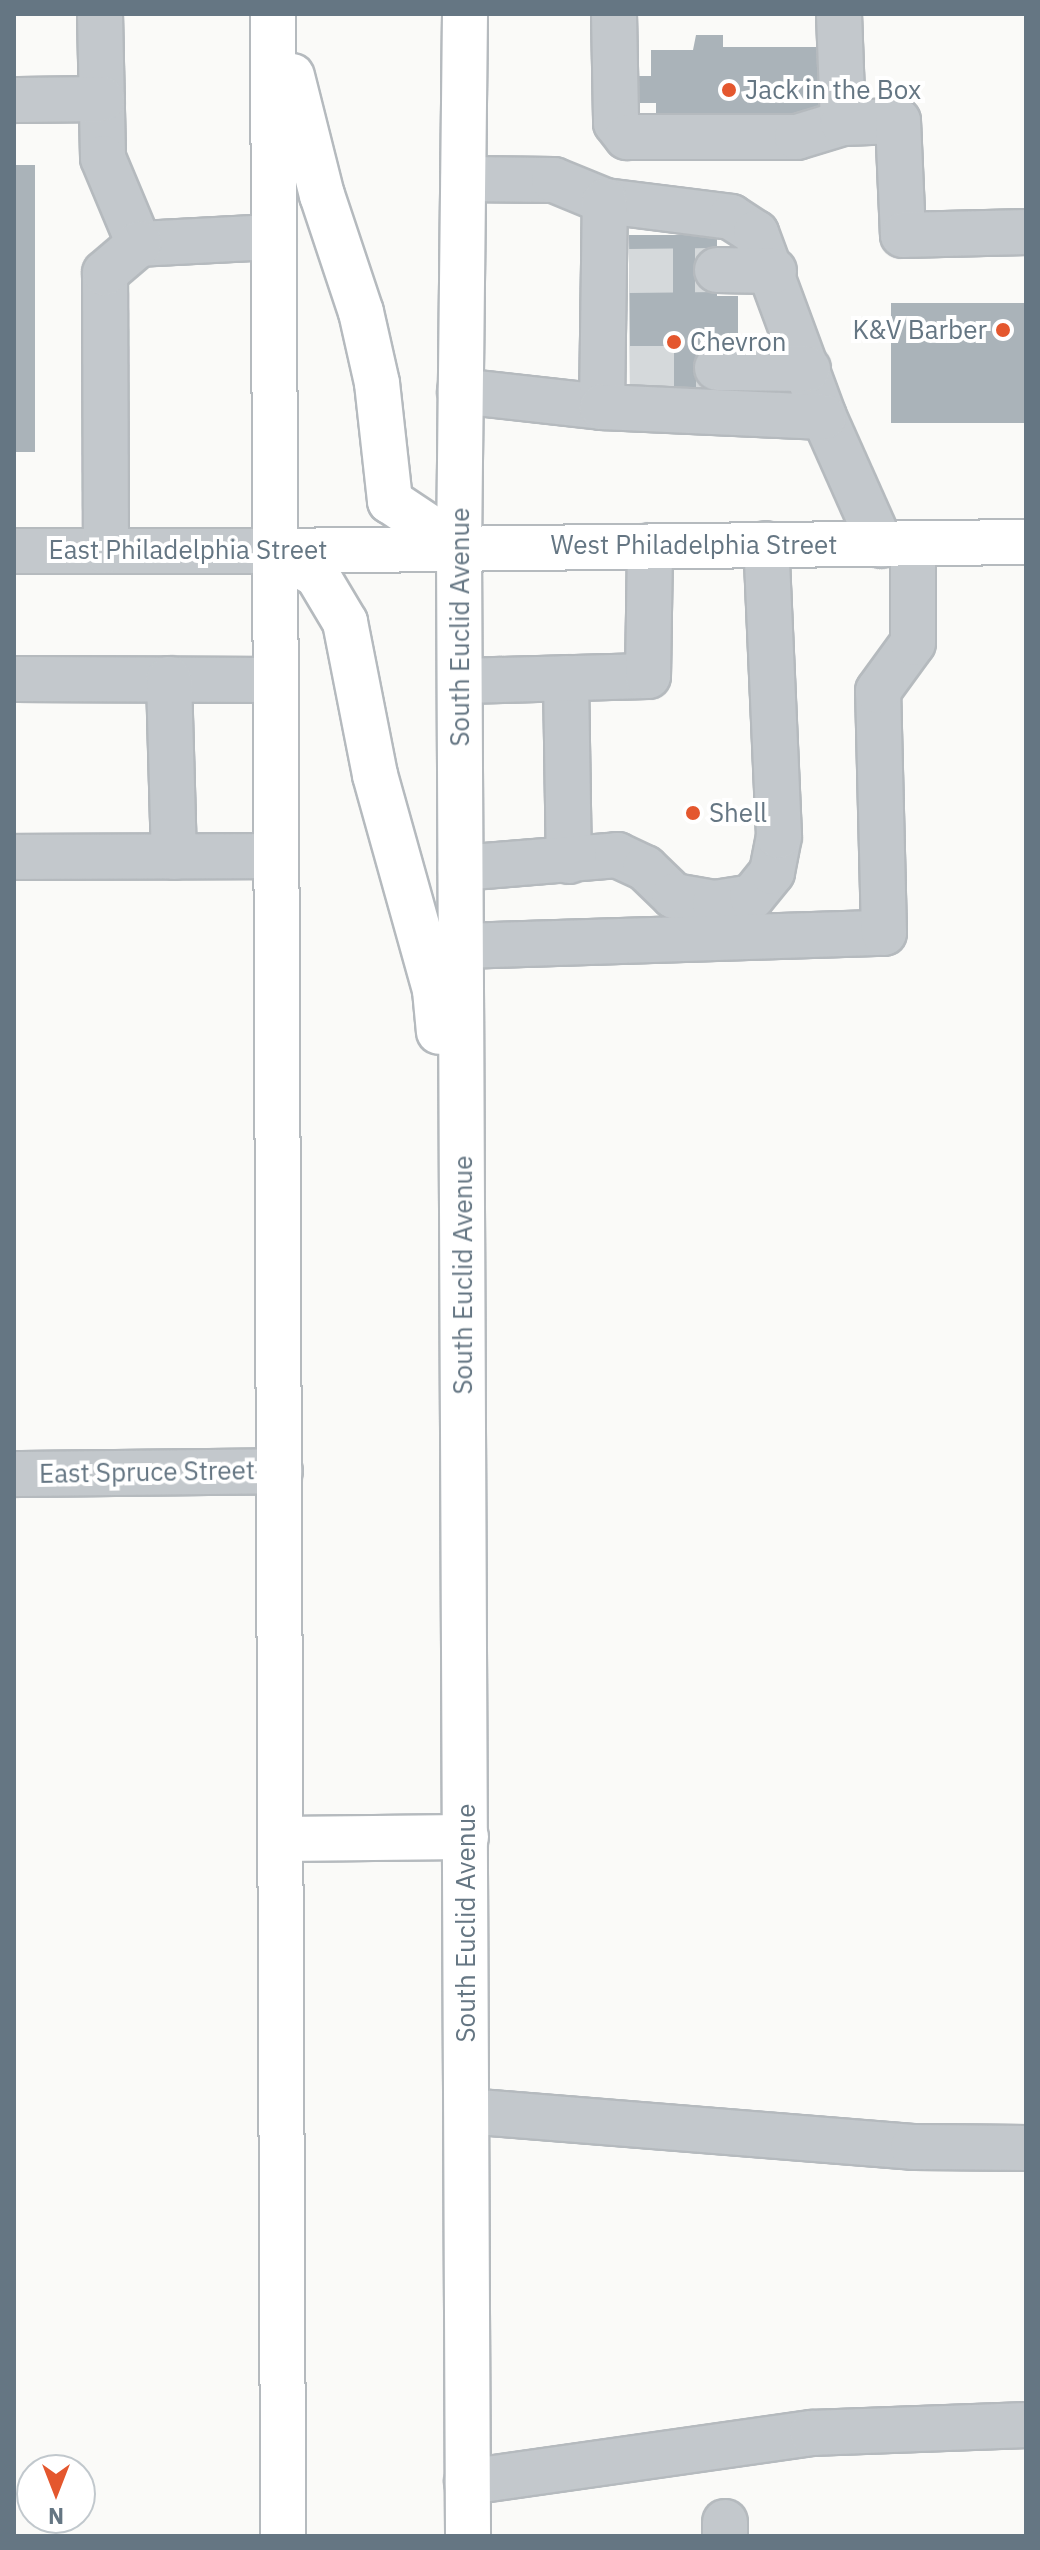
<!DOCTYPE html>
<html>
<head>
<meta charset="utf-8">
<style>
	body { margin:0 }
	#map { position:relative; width:1040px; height:2550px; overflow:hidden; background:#fafaf8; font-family:"IBM Plex Sans",sans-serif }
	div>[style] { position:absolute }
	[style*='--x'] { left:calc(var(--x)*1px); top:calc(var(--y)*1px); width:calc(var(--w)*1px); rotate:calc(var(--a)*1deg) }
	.building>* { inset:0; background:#aab3b9; transform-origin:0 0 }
	.minor-tunnel>* { height:44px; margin-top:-22px; transform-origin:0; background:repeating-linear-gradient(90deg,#d5d9db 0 44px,transparent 0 66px) }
	.roads { filter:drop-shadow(2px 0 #b5babe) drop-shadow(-2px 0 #b5babe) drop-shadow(0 2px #b5babe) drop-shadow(0 -2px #b5babe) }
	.minor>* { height:44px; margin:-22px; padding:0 22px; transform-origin:22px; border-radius:22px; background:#c3c8cc }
	.major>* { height:44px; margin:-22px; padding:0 22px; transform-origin:22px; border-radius:22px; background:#fff }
	.dots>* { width:22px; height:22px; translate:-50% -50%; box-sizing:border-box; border:4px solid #fff; border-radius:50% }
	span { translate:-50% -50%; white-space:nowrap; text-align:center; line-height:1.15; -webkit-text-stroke:8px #fff; paint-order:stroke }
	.poi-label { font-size:26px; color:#657683 }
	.left { translate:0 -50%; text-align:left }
	.right { translate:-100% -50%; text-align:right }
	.street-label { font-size:26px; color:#657683 }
	.frame { position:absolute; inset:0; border:16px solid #657683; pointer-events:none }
	.north { position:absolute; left:16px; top:2454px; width:80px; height:80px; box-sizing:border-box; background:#fff; border:2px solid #c1c8cd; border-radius:50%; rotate:180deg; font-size:22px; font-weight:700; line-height:32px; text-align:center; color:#657683 }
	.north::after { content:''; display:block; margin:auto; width:28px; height:36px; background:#e4572e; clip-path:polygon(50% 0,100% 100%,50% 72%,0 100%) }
</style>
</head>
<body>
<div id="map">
	<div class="building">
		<div style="clip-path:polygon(696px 35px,723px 35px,723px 47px,820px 47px,820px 125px,656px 125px,656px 103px,639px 103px,639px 76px,651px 76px,651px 50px,693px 50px)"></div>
		<div style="left:14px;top:165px;width:21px;height:287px"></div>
		<div style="clip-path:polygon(629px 235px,717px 235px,717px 296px,738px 296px,738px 335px,717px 336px,717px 397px,630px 397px)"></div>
		<div style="left:891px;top:303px;width:135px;height:120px"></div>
	</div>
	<div class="minor-tunnel">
		<div style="--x:629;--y:271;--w:88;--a:-0.7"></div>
		<div style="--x:630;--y:368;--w:87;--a:0"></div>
	</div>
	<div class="roads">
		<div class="minor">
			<div style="--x:100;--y:14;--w:144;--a:88.8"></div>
			<div style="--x:103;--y:158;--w:93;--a:67.3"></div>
			<div style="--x:139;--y:244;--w:135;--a:-3"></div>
			<div style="--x:614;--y:14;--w:109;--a:88.9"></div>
			<div style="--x:616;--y:123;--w:18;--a:52"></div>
			<div style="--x:627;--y:137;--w:170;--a:0"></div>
			<div style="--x:797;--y:137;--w:48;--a:-16.9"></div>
			<div style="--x:839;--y:14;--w:109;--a:87.9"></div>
			<div style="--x:843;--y:123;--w:55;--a:-2.1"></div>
			<div style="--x:898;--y:121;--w:114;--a:87.5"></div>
			<div style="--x:903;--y:235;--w:123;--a:-1.4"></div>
			<div style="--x:14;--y:100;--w:88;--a:-0.7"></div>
			<div style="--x:463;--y:179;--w:91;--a:0.6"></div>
			<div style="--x:554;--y:180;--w:55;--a:22.4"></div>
			<div style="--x:605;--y:201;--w:127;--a:7.2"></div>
			<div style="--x:731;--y:217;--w:30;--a:33"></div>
			<div style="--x:756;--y:233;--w:196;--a:69.7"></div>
			<div style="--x:824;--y:417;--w:140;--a:66"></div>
			<div style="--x:717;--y:270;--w:57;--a:1"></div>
			<div style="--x:717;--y:368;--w:91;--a:0.6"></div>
			<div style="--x:460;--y:391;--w:143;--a:6.4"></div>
			<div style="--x:602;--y:407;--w:206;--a:-89.2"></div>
			<div style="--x:602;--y:407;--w:222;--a:2.6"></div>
			<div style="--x:14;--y:551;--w:261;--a:0"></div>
			<div style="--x:106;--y:551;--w:278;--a:-90.2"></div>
			<div style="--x:105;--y:273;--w:45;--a:-40.5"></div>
			<div style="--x:566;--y:678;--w:183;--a:89.1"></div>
			<div style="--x:14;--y:679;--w:262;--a:0.2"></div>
			<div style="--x:169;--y:679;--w:178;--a:88.4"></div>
			<div style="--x:460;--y:681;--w:188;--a:-1.5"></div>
			<div style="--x:648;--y:676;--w:130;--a:-89.1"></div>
			<div style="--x:14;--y:857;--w:262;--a:-0.2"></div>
			<div style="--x:460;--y:868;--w:158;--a:-4.7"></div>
			<div style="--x:617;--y:855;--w:31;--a:25"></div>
			<div style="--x:645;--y:868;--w:40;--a:44"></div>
			<div style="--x:674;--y:896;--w:42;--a:9.7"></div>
			<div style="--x:715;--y:903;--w:37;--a:-9"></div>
			<div style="--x:752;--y:897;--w:32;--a:-51"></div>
			<div style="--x:772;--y:872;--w:37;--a:-79"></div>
			<div style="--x:779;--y:836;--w:292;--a:-92.5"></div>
			<div style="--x:461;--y:946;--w:423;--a:-1.8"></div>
			<div style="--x:884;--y:933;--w:242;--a:-91.4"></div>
			<div style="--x:878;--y:691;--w:59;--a:-53.9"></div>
			<div style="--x:913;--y:643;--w:100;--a:-90"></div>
			<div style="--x:14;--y:1474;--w:266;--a:-0.6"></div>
			<div style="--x:466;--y:2111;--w:448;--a:4.6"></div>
			<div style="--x:913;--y:2147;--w:113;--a:0.5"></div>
			<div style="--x:467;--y:2482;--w:348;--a:-8.1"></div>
			<div style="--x:812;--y:2433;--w:214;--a:-2.1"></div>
			<div style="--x:725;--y:2522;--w:14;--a:90"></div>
		</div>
		<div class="major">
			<div style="--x:273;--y:14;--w:2522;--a:89.77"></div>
			<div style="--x:465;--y:14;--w:533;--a:90.64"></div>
			<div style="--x:459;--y:547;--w:1989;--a:89.74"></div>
			<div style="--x:292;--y:76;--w:123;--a:75.9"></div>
			<div style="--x:322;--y:195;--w:123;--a:71.6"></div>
			<div style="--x:361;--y:312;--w:73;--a:77.3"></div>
			<div style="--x:377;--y:383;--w:119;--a:83.7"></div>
			<div style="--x:390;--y:501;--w:83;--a:33.7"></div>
			<div style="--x:275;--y:551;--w:751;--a:-0.69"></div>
			<div style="--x:275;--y:551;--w:48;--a:29.7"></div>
			<div style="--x:317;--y:575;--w:55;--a:59.2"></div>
			<div style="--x:345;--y:622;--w:156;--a:78.9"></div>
			<div style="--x:375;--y:775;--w:223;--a:74.4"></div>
			<div style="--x:435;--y:990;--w:42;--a:84.6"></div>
			<div style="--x:281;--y:1839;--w:185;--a:-0.6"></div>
		</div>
	</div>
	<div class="dots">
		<div style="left:729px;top:90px;background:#e4572e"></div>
		<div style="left:1003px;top:330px;background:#e4572e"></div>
		<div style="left:674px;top:342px;background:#e4572e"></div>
		<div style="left:693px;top:813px;background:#e4572e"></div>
	</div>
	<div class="poi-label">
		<span class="left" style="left:745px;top:90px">Jack in the Box</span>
		<span class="right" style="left:987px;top:330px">K&amp;V Barber</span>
		<span class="left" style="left:690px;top:342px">Chevron</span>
		<span class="left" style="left:709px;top:813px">Shell</span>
	</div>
	<div class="street-label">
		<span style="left:694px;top:545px">West Philadelphia Street</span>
		<span style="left:188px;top:550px">East Philadelphia Street</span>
		<span style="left:460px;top:627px;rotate:-90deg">South Euclid Avenue</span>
		<span style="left:463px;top:1275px;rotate:-90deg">South Euclid Avenue</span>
		<span style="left:147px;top:1472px;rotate:-1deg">East Spruce Street</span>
		<span style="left:466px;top:1923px;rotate:-90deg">South Euclid Avenue</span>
	</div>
	<div class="frame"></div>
	<div class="north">N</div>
</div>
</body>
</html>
